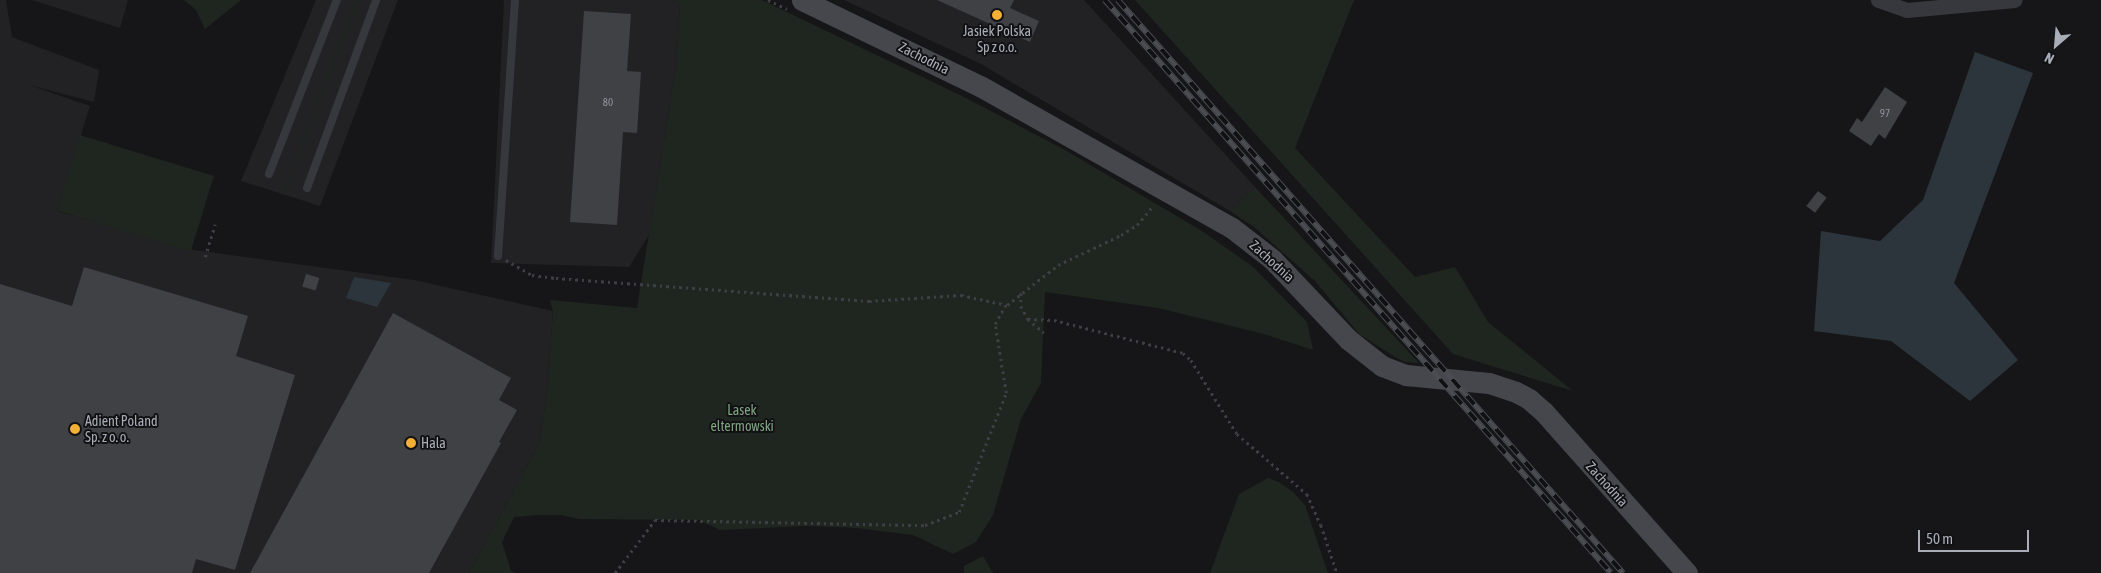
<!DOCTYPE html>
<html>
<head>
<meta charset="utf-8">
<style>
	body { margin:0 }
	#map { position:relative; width:2101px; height:573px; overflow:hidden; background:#161618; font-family:"Asap Condensed",sans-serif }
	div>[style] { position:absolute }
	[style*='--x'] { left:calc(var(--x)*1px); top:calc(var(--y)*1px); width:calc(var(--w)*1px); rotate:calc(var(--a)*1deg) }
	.built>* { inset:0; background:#222225 }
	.green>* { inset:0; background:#1e261f; transform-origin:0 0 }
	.water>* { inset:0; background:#2c353c }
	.building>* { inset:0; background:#404145; transform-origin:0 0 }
	.path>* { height:2.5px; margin-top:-1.25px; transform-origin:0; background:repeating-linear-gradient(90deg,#3d3f44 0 2.5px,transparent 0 6.5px) }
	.lane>* { height:8px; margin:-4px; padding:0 4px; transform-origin:4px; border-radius:4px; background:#37383d }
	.street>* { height:15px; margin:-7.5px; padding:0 7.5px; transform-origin:7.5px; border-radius:7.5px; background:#37383d }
	.secondary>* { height:21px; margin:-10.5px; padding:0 10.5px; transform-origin:10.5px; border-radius:10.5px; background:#45474d }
	.rail>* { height:5.5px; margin-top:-2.75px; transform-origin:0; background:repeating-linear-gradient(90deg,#111113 0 11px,#4a4c52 0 22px); box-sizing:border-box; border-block:1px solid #4a4c52 }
	.dots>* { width:14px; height:14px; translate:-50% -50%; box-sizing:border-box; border:2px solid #111113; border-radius:50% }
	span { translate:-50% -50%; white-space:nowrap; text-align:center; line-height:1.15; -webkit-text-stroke:4px #111113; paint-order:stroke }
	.number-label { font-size:11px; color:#8e929b }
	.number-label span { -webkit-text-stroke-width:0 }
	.poi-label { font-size:14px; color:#a8adb8 }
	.left { translate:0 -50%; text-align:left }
	.street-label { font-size:14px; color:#a8adb8 }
	.park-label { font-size:14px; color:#7fa381 }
	.north { position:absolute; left:2031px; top:20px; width:50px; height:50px; -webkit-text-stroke:4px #111113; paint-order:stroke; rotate:207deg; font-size:14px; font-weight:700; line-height:20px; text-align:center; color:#a8adb8 }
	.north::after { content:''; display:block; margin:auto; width:18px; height:22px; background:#a8adb8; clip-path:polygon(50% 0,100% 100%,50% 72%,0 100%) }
	.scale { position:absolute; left:1918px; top:530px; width:111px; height:22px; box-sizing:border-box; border:2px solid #a8adb8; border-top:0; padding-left:6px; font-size:15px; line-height:18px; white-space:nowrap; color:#a8adb8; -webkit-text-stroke:4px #111113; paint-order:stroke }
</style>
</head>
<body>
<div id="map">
	<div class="built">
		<div style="clip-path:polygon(0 0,6px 0,12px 37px,99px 70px,94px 102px,29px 85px,90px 106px,57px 211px,194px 250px,414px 280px,553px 311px,548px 383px,540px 442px,469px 573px,0 573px)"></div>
		<div style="clip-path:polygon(32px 0,128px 0,120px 28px)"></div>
		<div style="clip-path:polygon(316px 0,398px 0,320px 206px,241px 181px)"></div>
		<div style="clip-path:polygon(504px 0,673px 0,680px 6px,676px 66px,649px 235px,629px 267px,491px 263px)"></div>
		<div style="clip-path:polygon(844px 0,1084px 0,1255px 187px,1230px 211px,979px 63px)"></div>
	</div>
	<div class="green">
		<div style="clip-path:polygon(184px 0,241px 0,205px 29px,196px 10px)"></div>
		<div style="clip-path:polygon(356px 0,359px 0,284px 195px,282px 194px)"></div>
		<div style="clip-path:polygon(673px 0,762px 0,964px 97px,1065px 150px,1202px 231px,1252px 266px,1307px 322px,1313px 350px,1264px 334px,1158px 308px,1045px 292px,1041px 383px,1021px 419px,993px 515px,976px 542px,953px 554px,913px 535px,856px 528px,807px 526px,720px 530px,699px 520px,579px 519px,561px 515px,539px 515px,514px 517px,502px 542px,511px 571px,516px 573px,469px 573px,540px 442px,548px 383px,553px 311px,550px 300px,637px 308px,676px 66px,680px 6px)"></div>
		<div style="clip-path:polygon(1135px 0,1354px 0,1295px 148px,1415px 277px,1455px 267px,1488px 322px,1573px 391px,1453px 354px)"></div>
		<div style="left:80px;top:135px;width:140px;height:79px;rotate:17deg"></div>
		<div style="clip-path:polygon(1255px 187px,1419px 363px,1405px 362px,1392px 355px,1359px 334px,1315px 281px,1254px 227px,1230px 211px)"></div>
		<div style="clip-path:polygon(1268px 478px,1279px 482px,1293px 492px,1305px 505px,1328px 573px,1210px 573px,1239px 494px)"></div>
		<div style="clip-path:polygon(983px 556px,993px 573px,964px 573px,964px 566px)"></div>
	</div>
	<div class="water">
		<div style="clip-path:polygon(1975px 52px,2033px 73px,1954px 283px,2018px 360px,1970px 401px,1891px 341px,1814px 331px,1821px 231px,1880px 241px,1923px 200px)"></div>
		<div style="clip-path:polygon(354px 277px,391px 283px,377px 307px,346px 298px)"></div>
	</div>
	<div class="building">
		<div style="clip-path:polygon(937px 0,1014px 0,1010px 8px,1039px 21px,1030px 42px)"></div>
		<div style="clip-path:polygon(584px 11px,631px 14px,627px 71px,641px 72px,637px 133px,623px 132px,617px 225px,570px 222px)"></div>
		<div style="clip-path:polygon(1885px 87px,1907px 102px,1885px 139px,1879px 134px,1871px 146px,1849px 131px,1857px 118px,1862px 122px)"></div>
		<div style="left:1818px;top:191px;width:11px;height:19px;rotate:38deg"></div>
		<div style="clip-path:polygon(84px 267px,248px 316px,236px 356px,295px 375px,235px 570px,196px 559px,192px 573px,0 573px,0 284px,72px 306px)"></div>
		<div style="left:306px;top:274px;width:14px;height:13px;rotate:17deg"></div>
		<div style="clip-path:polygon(393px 313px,511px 378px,499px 400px,517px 410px,499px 442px,501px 443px,429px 573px,250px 573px)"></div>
	</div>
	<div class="path">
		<div style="--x:768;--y:0;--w:21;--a:25"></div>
		<div style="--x:205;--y:257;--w:34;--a:-73"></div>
		<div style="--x:506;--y:260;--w:30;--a:30"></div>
		<div style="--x:532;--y:275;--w:24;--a:7"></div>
		<div style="--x:556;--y:278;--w:314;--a:4.2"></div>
		<div style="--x:869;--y:301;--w:92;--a:-3.7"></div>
		<div style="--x:961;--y:295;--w:47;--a:12.3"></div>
		<div style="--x:1007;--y:305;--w:65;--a:-38.1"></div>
		<div style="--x:1058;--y:265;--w:70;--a:-25.5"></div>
		<div style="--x:1121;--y:235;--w:19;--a:-32"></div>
		<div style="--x:1137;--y:225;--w:26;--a:-50"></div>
		<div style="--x:1021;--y:293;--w:13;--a:90"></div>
		<div style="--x:1021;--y:306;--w:15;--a:62"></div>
		<div style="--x:1028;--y:319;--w:21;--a:41"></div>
		<div style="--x:1028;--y:319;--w:26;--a:2"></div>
		<div style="--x:1054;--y:320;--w:133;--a:14.3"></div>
		<div style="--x:1183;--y:353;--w:11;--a:41"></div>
		<div style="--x:1191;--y:360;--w:87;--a:58.1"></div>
		<div style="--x:1237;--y:434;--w:92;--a:40.6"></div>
		<div style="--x:1307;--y:494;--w:34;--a:66"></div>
		<div style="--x:1321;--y:525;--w:51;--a:71.6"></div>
		<div style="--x:615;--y:573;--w:66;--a:-53"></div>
		<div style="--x:655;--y:520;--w:270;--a:1.1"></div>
		<div style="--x:925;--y:525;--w:36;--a:-21"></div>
		<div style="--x:959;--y:512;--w:128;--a:-68.4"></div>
		<div style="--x:1006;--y:393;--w:70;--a:-99.1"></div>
		<div style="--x:995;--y:324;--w:21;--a:-61"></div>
	</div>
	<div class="lane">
		<div style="--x:269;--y:174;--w:187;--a:-68.7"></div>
		<div style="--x:307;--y:188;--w:200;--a:-69.8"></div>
		<div style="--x:498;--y:256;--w:257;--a:-86.2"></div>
	</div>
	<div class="street">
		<div style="--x:1878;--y:0;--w:31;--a:19"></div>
		<div style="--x:1907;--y:10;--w:108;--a:-5.3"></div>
	</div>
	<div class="secondary">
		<div style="--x:802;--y:0;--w:198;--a:25.8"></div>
		<div style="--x:980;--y:86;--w:289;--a:29.4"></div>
		<div style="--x:1232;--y:228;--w:51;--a:37.8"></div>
		<div style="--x:1272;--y:259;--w:112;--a:46.5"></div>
		<div style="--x:1349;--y:340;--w:42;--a:38.2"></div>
		<div style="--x:1382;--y:366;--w:26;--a:21"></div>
		<div style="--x:1406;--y:375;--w:83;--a:5.5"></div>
		<div style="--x:1489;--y:383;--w:28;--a:18"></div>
		<div style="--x:1516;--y:392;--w:15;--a:28"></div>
		<div style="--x:1529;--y:399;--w:18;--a:41"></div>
		<div style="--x:1543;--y:411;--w:217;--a:48.4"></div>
	</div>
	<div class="rail">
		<div style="--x:1105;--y:0;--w:764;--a:48.55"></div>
		<div style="--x:1118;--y:0;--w:764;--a:48.61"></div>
	</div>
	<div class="dots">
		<div style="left:997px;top:15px;background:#f2b134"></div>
		<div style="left:75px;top:429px;background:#f2b134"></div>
		<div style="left:411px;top:443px;background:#f2b134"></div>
	</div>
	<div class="number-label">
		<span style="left:608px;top:102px">80</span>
		<span style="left:1885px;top:113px">97</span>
	</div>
	<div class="poi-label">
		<span style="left:997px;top:39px">Jasiek Polska<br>Sp z o.o.</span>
		<span class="left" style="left:85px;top:429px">Adient Poland<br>Sp. z o. o.</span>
		<span class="left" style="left:421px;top:443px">Hala</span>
	</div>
	<div class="street-label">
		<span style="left:924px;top:58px;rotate:27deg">Zachodnia</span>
		<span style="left:1272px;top:261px;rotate:42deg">Zachodnia</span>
		<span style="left:1607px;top:484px;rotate:48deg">Zachodnia</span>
	</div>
	<div class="park-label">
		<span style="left:742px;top:418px">Lasek<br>eltermowski</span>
	</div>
	<div class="north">N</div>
	<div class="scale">50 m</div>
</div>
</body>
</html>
